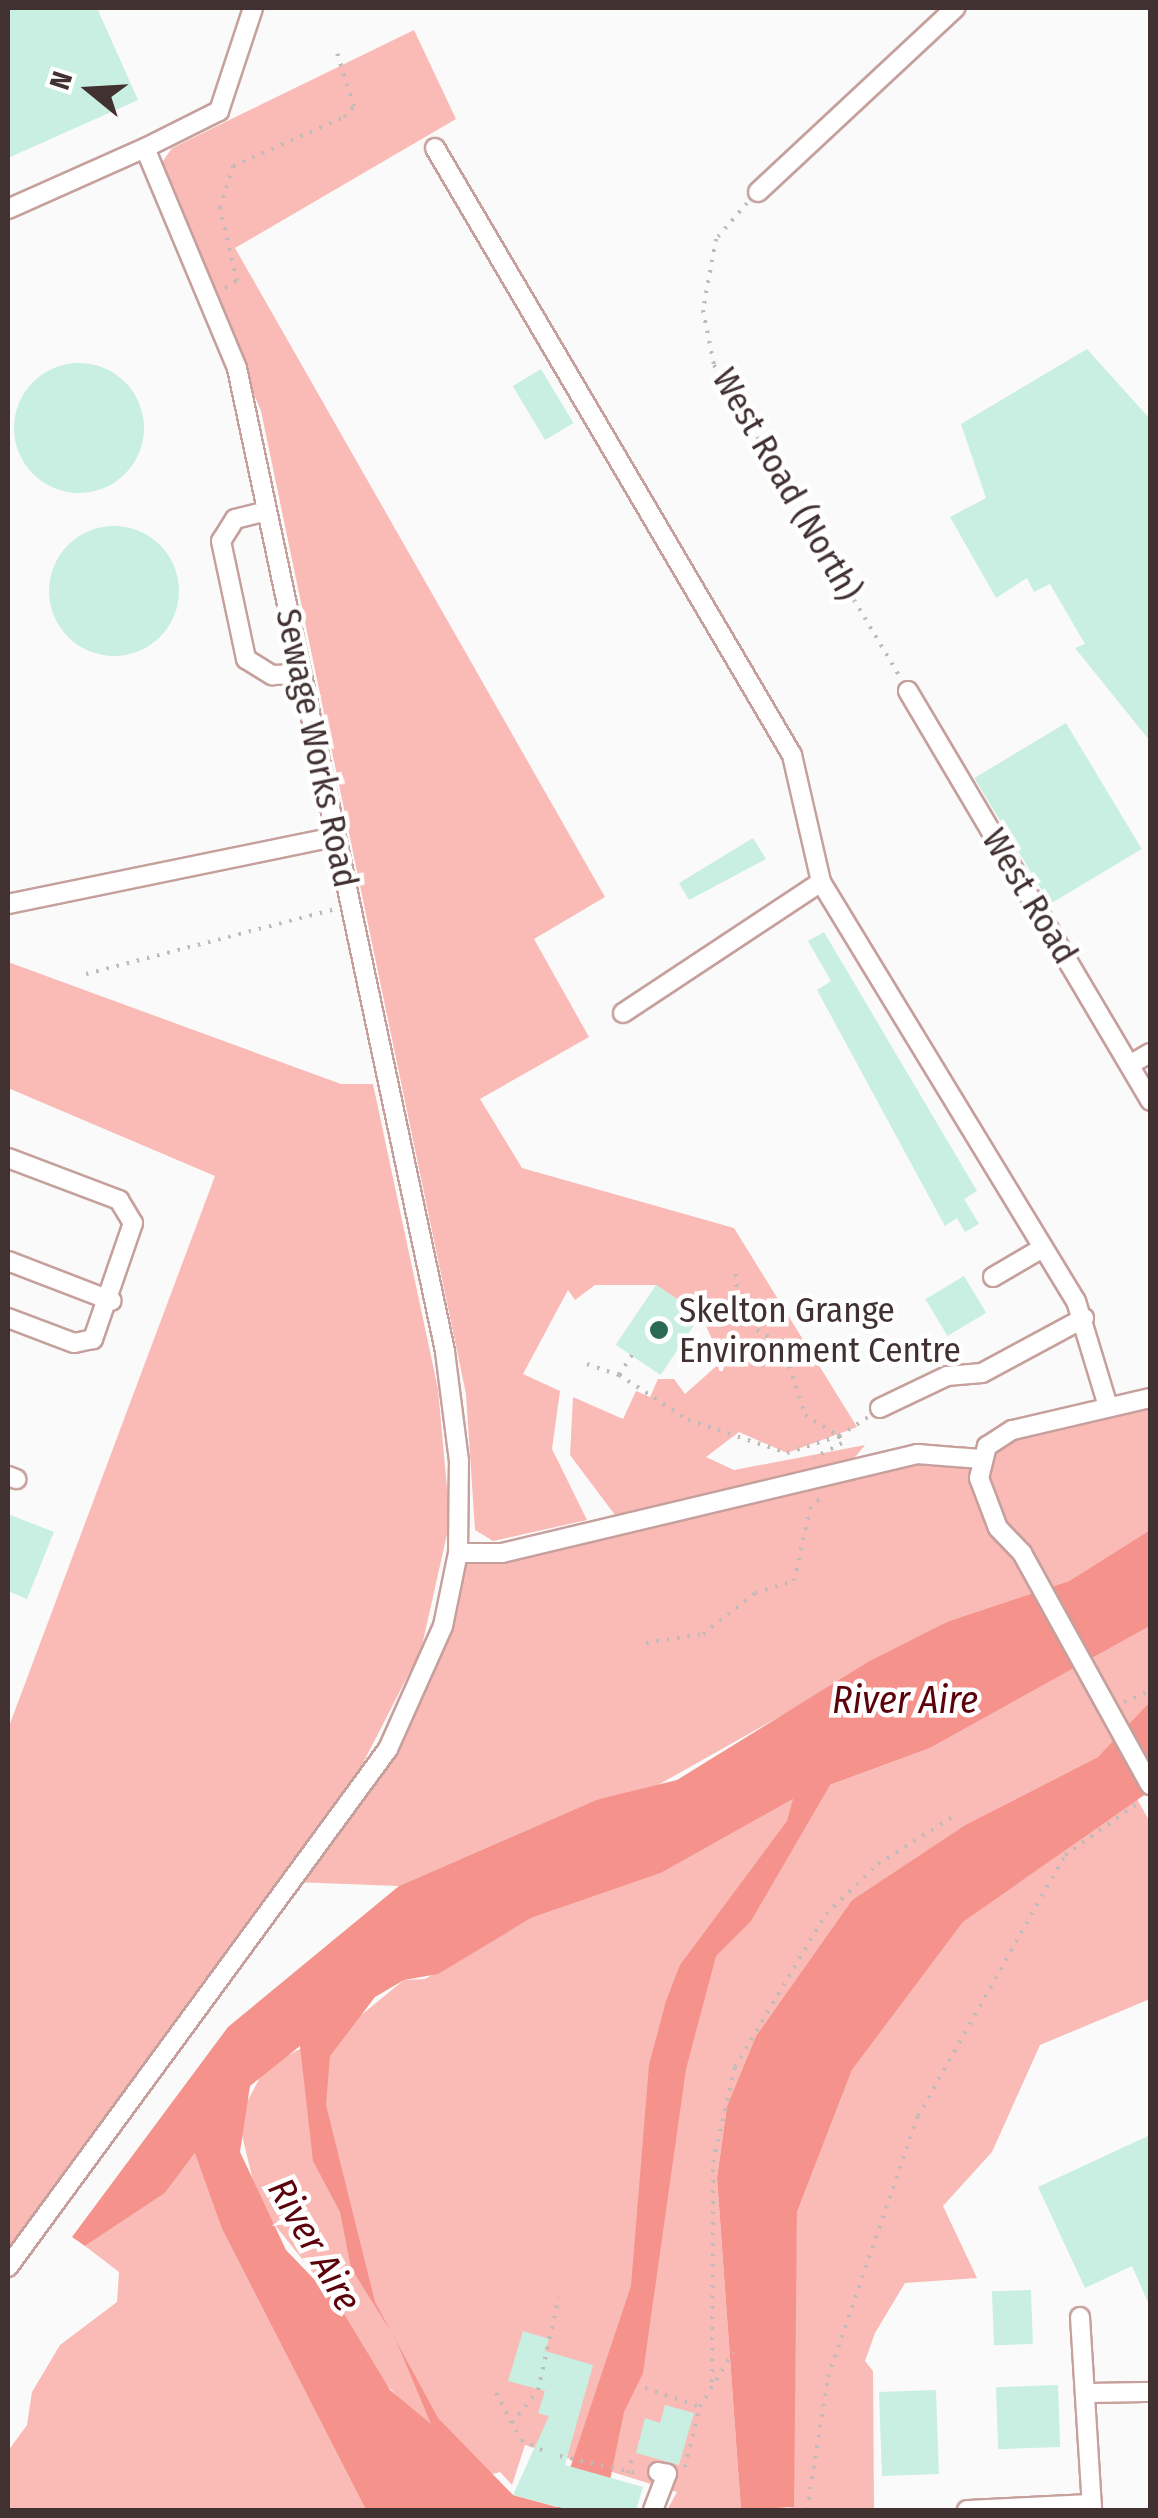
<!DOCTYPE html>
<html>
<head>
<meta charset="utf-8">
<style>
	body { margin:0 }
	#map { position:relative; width:1158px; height:2518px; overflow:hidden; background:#fafafa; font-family:"Fira Sans Condensed",sans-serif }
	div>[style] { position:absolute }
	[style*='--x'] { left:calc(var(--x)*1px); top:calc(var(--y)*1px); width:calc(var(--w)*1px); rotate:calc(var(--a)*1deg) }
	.green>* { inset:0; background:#fabbb6 }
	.water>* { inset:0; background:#f4928b }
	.building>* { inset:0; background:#c8efe1; transform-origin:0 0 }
	.round { border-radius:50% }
	.path>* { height:4px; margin-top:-2px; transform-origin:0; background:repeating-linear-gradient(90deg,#c0bbbb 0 2.5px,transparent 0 10.5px) }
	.roads { filter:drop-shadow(2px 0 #c6a09d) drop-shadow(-2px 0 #c6a09d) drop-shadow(0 2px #c6a09d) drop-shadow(0 -2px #c6a09d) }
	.minor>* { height:18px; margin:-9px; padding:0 9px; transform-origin:9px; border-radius:9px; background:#fff }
	.dots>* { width:28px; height:28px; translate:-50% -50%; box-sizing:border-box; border:5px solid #fff; border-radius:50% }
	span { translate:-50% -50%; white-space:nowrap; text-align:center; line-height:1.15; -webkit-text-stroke:9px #fff; paint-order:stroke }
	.street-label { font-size:35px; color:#413130 }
	.poi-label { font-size:35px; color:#413130 }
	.left { translate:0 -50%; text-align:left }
	.water-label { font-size:38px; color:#5c020b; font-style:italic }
	.frame { position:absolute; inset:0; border:10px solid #413130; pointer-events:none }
	.north { position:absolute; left:40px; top:40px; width:100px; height:100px; -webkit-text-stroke:8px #fff; paint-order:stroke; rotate:288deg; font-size:28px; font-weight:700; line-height:40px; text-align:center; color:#413130 }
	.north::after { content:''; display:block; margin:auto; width:35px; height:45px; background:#413130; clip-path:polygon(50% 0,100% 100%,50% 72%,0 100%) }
</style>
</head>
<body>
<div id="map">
	<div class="green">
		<div style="clip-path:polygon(414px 30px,456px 119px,235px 248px,605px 897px,534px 939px,589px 1037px,480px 1099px,522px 1168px,734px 1228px,857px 1427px,787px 1453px,739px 1432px,706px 1457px,734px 1470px,865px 1445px,851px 1462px,615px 1515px,570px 1455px,573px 1397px,623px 1419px,636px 1391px,650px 1397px,658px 1379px,674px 1379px,685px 1394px,722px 1361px,701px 1315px,656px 1285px,595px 1285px,575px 1300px,568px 1290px,523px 1374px,560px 1391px,552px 1449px,587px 1520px,493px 1541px,475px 1530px,466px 1394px,261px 411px,159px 167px,172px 148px)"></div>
		<div style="clip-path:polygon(8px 962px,341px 1084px,373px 1084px,438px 1389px,450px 1521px,421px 1650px,361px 1767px,8px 2256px,8px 1729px,215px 1176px,8px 1088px)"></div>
		<div style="clip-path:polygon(1150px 1398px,1150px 1530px,1069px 1581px,949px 1621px,642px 1794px,596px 1800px,399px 1886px,293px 1882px,388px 1749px,467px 1554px,879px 1464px,980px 1459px,987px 1446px)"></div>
		<div style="clip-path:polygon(1150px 1626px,1150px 1702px,1133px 1727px,1098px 1757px,965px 1825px,852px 1900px,756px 2036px,727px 2106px,717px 2178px,741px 2510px,667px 2510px,677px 2492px,525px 2445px,512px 2485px,500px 2472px,474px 2479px,441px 2460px,432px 2433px,375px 2373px,338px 2304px,259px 2205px,238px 2119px,265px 2068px,360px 2016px,404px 1980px,425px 1979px,531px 1918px,661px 1873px,793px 1799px,930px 1748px)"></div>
		<div style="clip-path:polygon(1137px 1799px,1150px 1822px,1150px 1999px,1040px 2045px,992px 2152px,943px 2206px,977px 2278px,905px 2283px,875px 2333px,865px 2361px,873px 2371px,874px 2510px,791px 2510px,797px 2212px,852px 2070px,963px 1922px)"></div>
		<div style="clip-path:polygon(196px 2152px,222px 2229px,366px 2510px,8px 2510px,8px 2451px,27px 2425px,32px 2392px,60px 2345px,117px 2302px,119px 2272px,85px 2246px,165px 2193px)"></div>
	</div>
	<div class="water">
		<div style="clip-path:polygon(evenodd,1150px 1530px,1150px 1626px,930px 1748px,830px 1785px,751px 1921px,716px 1956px,686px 2069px,643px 2373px,624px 2412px,604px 2510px,366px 2510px,222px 2229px,195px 2153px,165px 2193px,85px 2246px,72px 2237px,228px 2027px,399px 1886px,596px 1800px,677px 1780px,868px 1662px,949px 1621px,1069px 1581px,1150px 1530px,793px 1799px,787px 1821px,680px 1965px,666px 2001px,649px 2065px,631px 2286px,557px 2507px,513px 2495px,438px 2418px,375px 2302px,326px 2105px,330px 2056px,375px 1997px,404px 1980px,438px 1974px,531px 1918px,661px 1873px,793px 1799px,1150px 1530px,300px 2046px,313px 2161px,340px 2212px,351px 2268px,395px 2338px,431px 2424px,390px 2390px,338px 2304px,286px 2250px,240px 2152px,250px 2086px,300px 2046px)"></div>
		<div style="clip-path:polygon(1150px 1702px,1150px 1791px,963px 1922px,852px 2070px,797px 2212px,794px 2507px,741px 2510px,717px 2178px,727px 2106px,756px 2036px,852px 1900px,965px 1825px,1098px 1757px)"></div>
	</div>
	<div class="building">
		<div style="clip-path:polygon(8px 8px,97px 8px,138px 100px,8px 158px)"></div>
		<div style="clip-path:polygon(1087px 349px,1150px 419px,1150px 741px,1075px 648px,1085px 644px,1050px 584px,1034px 592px,1027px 578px,996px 598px,950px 517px,986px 498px,961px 424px)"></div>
		<div class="round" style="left:14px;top:363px;width:130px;height:130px"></div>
		<div style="left:541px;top:369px;width:63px;height:33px;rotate:59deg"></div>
		<div class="round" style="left:49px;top:526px;width:130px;height:130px"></div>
		<div style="left:1066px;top:723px;width:147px;height:107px;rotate:59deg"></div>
		<div style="clip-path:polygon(753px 838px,766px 859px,689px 900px,679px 883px)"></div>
		<div style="clip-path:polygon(824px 932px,977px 1191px,964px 1199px,979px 1224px,965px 1232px,957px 1218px,945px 1226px,817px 990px,831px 981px,808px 941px)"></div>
		<div style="left:964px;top:1276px;width:43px;height:45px;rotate:59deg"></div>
		<div style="left:656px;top:1285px;width:54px;height:72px;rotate:34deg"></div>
		<div style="clip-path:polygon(8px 1514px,54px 1532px,27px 1599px,8px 1591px)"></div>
		<div style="clip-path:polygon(1150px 2135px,1150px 2307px,1132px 2266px,1085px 2288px,1038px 2187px)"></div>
		<div style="left:1031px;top:2290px;width:54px;height:39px;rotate:88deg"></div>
		<div style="clip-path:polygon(523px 2331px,549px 2339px,545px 2351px,593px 2365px,565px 2465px,643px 2487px,636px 2510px,570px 2510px,513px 2495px,549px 2416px,538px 2413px,545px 2391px,508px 2381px)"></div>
		<div style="left:1058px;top:2385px;width:62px;height:62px;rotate:88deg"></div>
		<div style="left:936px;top:2390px;width:84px;height:57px;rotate:88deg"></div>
		<div style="clip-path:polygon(665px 2405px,694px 2413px,679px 2465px,636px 2453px,645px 2418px,660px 2423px)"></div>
	</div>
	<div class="path">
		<div style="--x:747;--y:203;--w:48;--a:130.7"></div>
		<div style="--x:716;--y:239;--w:72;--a:100.4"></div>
		<div style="--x:703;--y:310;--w:56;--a:78.7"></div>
		<div style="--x:714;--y:365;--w:360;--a:59.2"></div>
		<div style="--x:225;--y:288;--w:14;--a:-30"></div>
		<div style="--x:237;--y:281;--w:75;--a:-103.1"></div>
		<div style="--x:220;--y:208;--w:44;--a:-72.8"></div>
		<div style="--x:233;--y:166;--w:121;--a:-23.8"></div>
		<div style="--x:344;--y:117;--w:15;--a:-48"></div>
		<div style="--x:354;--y:106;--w:56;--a:-107.8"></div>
		<div style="--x:86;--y:974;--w:258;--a:-14.6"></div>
		<div style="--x:736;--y:1274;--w:31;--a:88"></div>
		<div style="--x:737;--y:1305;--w:22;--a:60"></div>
		<div style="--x:748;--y:1324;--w:41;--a:32.2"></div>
		<div style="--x:783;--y:1346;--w:72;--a:72.3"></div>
		<div style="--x:805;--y:1415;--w:40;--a:32"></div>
		<div style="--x:839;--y:1436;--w:35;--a:-33"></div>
		<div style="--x:632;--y:1355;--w:24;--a:123"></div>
		<div style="--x:619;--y:1375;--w:82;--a:33.1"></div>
		<div style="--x:688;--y:1420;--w:104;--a:18.4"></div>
		<div style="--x:787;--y:1453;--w:55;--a:-18.1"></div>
		<div style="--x:839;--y:1436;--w:8;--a:67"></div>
		<div style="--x:842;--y:1443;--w:32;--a:152"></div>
		<div style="--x:587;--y:1364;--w:34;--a:19"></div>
		<div style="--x:646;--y:1643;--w:58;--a:-9"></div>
		<div style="--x:703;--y:1634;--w:66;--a:-38.3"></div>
		<div style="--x:755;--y:1593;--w:41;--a:-17.1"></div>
		<div style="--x:794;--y:1581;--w:74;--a:-77.5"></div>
		<div style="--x:810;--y:1509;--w:19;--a:-47"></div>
		<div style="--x:1124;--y:1702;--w:28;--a:-23"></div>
		<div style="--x:712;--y:2382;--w:220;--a:-89.7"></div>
		<div style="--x:713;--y:2162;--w:98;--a:-77"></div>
		<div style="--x:735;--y:2067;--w:178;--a:-59.3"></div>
		<div style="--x:826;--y:1914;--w:72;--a:-43.9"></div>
		<div style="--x:878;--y:1864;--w:93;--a:-32.3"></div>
		<div style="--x:645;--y:2388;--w:58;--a:19.1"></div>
		<div style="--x:496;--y:2393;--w:53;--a:62"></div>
		<div style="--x:521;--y:2440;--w:29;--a:25"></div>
		<div style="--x:512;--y:2423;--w:42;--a:-51.8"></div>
		<div style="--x:538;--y:2390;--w:95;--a:-77.3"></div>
		<div style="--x:560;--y:2456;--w:82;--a:12.7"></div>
		<div style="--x:685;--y:2467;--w:62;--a:-76"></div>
		<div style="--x:700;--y:2407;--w:64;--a:-59"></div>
		<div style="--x:628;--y:2473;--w:15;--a:-74"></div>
		<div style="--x:807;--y:2510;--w:135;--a:-81"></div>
		<div style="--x:828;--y:2377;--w:276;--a:-71"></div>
		<div style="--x:918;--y:2116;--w:300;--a:-60.6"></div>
		<div style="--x:1065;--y:1855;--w:93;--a:-35.4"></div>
	</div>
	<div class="roads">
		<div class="minor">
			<div style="--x:435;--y:148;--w:704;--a:59.54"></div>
			<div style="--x:792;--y:755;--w:130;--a:77.1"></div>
			<div style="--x:821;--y:882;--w:490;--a:58.7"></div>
			<div style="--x:1076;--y:1301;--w:110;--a:73.1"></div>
			<div style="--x:758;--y:192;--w:270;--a:-43"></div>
			<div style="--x:8;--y:209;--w:150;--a:-24"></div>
			<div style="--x:267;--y:511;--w:33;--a:166"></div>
			<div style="--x:235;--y:519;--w:26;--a:122"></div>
			<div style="--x:221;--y:541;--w:121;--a:78"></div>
			<div style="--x:246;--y:659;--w:31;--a:32"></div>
			<div style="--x:272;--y:675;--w:29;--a:-2"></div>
			<div style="--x:908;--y:691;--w:476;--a:59.4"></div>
			<div style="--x:8;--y:904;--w:334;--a:-11.6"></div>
			<div style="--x:623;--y:1013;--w:237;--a:-33.5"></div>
			<div style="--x:1131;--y:1064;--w:22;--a:-30"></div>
			<div style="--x:8;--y:1158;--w:119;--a:20.7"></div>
			<div style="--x:119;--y:1200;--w:27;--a:59"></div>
			<div style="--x:133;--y:1223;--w:123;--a:109"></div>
			<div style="--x:93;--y:1339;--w:19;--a:168"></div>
			<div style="--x:74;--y:1343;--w:71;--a:-159.3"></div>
			<div style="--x:8;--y:1261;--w:111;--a:21"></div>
			<div style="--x:993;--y:1277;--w:53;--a:-30.4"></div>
			<div style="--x:1150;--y:1398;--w:142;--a:166.9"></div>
			<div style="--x:1012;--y:1430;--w:30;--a:147"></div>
			<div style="--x:987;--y:1446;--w:33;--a:104"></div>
			<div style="--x:979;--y:1478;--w:53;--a:69.2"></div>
			<div style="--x:998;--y:1528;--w:35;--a:46"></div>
			<div style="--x:1022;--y:1553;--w:265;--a:61.1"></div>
			<div style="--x:880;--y:1408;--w:74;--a:-25.5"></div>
			<div style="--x:947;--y:1376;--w:35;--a:-5"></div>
			<div style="--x:982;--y:1373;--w:116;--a:-28.3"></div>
			<div style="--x:8;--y:1476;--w:9;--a:21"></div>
			<div style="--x:458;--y:1553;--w:44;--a:0"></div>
			<div style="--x:502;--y:1553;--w:427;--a:-13.4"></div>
			<div style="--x:917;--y:1454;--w:64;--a:4.5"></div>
			<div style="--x:8;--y:2267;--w:642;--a:-53.74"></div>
			<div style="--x:388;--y:1749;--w:135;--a:-65.9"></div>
			<div style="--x:443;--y:1626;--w:75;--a:-78.4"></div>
			<div style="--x:458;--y:1553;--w:92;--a:-89.4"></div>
			<div style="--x:459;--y:1461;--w:111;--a:-97.3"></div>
			<div style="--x:445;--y:1351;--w:1005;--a:-101.95"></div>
			<div style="--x:237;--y:368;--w:238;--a:-112.7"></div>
			<div style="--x:145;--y:148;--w:83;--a:-26.6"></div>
			<div style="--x:219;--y:111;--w:108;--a:-71.7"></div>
			<div style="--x:1080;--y:2317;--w:193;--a:86.4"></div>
			<div style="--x:1085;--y:2393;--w:65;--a:-0.9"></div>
			<div style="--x:653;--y:2510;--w:39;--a:-69"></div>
			<div style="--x:667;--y:2474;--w:9;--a:-167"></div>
			<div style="--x:967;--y:2510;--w:124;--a:-2.8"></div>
		</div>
	</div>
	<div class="dots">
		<div style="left:659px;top:1330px;background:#2a6956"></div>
	</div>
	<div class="street-label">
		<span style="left:787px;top:484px;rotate:60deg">West Road (North)</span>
		<span style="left:317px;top:748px;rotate:78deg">Sewage Works Road</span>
		<span style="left:1030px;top:896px;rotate:59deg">West Road</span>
	</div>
	<div class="poi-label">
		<span class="left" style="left:679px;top:1330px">Skelton Grange<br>Environment Centre</span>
	</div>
	<div class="water-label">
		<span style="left:905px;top:1701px">River Aire</span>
		<span style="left:314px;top:2245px;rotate:60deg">River Aire</span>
	</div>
	<div class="frame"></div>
	<div class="north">N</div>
</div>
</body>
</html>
